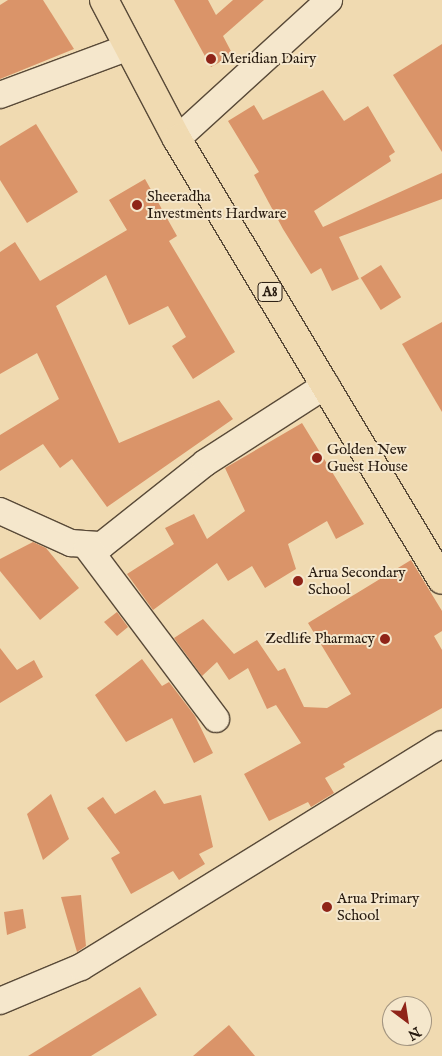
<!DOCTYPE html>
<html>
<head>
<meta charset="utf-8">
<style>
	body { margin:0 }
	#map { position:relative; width:442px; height:1056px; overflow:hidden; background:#f0dab1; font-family:"IM FELL English",serif }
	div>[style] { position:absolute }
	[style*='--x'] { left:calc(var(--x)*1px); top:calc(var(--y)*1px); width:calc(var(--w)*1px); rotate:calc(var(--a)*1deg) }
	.building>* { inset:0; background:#da9469; transform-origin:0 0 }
	.roads { filter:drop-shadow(1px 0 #594a38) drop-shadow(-1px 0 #594a38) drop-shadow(0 1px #594a38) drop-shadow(0 -1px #594a38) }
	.minor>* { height:26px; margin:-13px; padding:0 13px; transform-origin:13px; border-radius:13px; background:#f5e7cc }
	.primary>* { height:28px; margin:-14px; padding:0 14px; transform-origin:14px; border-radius:14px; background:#f0dab1 }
	.dots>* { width:14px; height:14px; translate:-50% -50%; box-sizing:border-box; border:2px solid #f5e7cc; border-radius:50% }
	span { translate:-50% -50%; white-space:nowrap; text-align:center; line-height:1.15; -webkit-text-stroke:4px #f5e7cc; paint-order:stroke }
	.shield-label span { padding:1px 4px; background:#f5e7cc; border:1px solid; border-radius:4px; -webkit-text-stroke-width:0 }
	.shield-label { font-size:14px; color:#271a0f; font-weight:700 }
	.poi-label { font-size:15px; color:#271a0f }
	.left { translate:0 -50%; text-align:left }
	.right { translate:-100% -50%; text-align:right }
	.north { position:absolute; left:382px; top:996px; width:50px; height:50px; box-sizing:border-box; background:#f5e7cc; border:1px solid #a39580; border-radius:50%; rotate:149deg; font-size:14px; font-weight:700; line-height:20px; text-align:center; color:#271a0f }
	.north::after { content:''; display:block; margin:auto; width:18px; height:22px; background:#8f2418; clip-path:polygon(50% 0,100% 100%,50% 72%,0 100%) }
</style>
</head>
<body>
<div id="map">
	<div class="building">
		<div style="clip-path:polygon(8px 0,43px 0,74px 49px,0 79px,0 5px)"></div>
		<div style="clip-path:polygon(174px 0,208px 0,216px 15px,233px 0,264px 0,223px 36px,233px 55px,211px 67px)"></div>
		<div style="clip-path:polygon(442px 44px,442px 152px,393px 75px)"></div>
		<div style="clip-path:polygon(323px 90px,344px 121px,368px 106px,395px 152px,389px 156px,391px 161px,314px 211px,323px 227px,442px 173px,442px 199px,339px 237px,359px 279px,332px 291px,321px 268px,311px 274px,283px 229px,254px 175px,259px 172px,228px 121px,254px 105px,263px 120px)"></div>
		<div style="clip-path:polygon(36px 124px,78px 192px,27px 223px,0 180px,0 146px)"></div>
		<div style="clip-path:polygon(145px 179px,177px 236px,169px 241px,235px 352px,193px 379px,172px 346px,186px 337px,168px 306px,129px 325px,106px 275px,56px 306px,119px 443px,219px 400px,233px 419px,107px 507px,72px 459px,60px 468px,43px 444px,0 471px,0 435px,59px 399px,37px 353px,0 374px,0 252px,15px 242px,40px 281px,127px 230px,109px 200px)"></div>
		<div style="left:381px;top:265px;width:38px;height:24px;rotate:58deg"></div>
		<div style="clip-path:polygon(442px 322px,442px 412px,402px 344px)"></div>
		<div style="clip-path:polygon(302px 423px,364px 524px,336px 539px,327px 521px,288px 544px,296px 569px,265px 588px,252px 566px,228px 581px,217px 563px,153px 610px,127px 574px,174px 544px,165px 528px,194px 514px,207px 539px,245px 511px,225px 468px)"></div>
		<div style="clip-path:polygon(33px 542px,46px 548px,79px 588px,40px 620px,0 571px,0 559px)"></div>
		<div style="clip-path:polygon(411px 560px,442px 611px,442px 631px,434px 636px,442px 650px,442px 708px,343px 764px,345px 767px,325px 778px,334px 793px,311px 807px,308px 802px,269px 821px,244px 774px,301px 743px,276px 705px,267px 709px,248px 668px,229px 680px,217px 662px,202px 676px,174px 638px,203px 619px,234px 654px,257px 640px,278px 671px,285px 668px,304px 707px,327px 708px,351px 694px,308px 623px)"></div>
		<div style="clip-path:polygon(117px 612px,128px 627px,117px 636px,104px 622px)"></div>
		<div style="clip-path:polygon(0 648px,17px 670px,34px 660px,43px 677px,0 703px)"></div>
		<div style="clip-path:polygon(142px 659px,162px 686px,169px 682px,195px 716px,213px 753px,194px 763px,172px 718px,126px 742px,95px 695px)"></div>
		<div style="clip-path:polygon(155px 790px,164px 804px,201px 795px,213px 847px,199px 854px,205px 864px,179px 880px,173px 871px,131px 894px,111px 858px,120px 853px,87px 808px,103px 797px,115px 814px)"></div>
		<div style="clip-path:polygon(51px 794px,69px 839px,43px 860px,27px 814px)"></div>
		<div style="clip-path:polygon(81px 895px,86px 946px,77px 952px,61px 897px)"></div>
		<div style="clip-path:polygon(23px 909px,26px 928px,7px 935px,4px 912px)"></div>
		<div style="clip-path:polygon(140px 987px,157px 1015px,91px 1056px,28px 1056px)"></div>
		<div style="clip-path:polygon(229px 1025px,255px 1056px,193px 1056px)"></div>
	</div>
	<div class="roads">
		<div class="minor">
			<div style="--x:0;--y:95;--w:138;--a:-20.4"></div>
			<div style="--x:177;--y:139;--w:206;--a:-42.4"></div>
			<div style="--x:0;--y:511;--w:78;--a:24.3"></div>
			<div style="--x:71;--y:543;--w:31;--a:4"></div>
			<div style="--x:102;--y:545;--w:132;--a:-38.5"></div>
			<div style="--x:205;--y:463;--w:144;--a:-32.8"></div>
			<div style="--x:87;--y:547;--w:215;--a:53.1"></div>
			<div style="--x:0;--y:1001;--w:88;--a:-22.8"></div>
			<div style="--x:81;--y:967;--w:424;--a:-31.7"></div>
		</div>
		<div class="primary">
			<div style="--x:104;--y:0;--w:157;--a:62.3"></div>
			<div style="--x:177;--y:139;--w:514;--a:59"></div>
		</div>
	</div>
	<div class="dots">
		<div style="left:211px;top:59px;background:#8f2418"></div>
		<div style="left:137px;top:205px;background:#8f2418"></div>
		<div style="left:317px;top:458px;background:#8f2418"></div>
		<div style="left:298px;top:581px;background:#8f2418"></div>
		<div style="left:385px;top:639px;background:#8f2418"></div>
		<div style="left:327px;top:907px;background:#8f2418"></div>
	</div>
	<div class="shield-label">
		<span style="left:270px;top:292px">A8</span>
	</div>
	<div class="poi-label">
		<span class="left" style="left:221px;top:59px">Meridian Dairy</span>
		<span class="left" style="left:147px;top:205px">Sheeradha<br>Investments Hardware</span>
		<span class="left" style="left:327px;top:458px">Golden New<br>Guest House</span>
		<span class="left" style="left:308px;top:581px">Arua Secondary<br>School</span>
		<span class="right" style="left:375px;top:639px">Zedlife Pharmacy</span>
		<span class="left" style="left:337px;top:907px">Arua Primary<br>School</span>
	</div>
	<div class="north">N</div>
</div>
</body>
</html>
